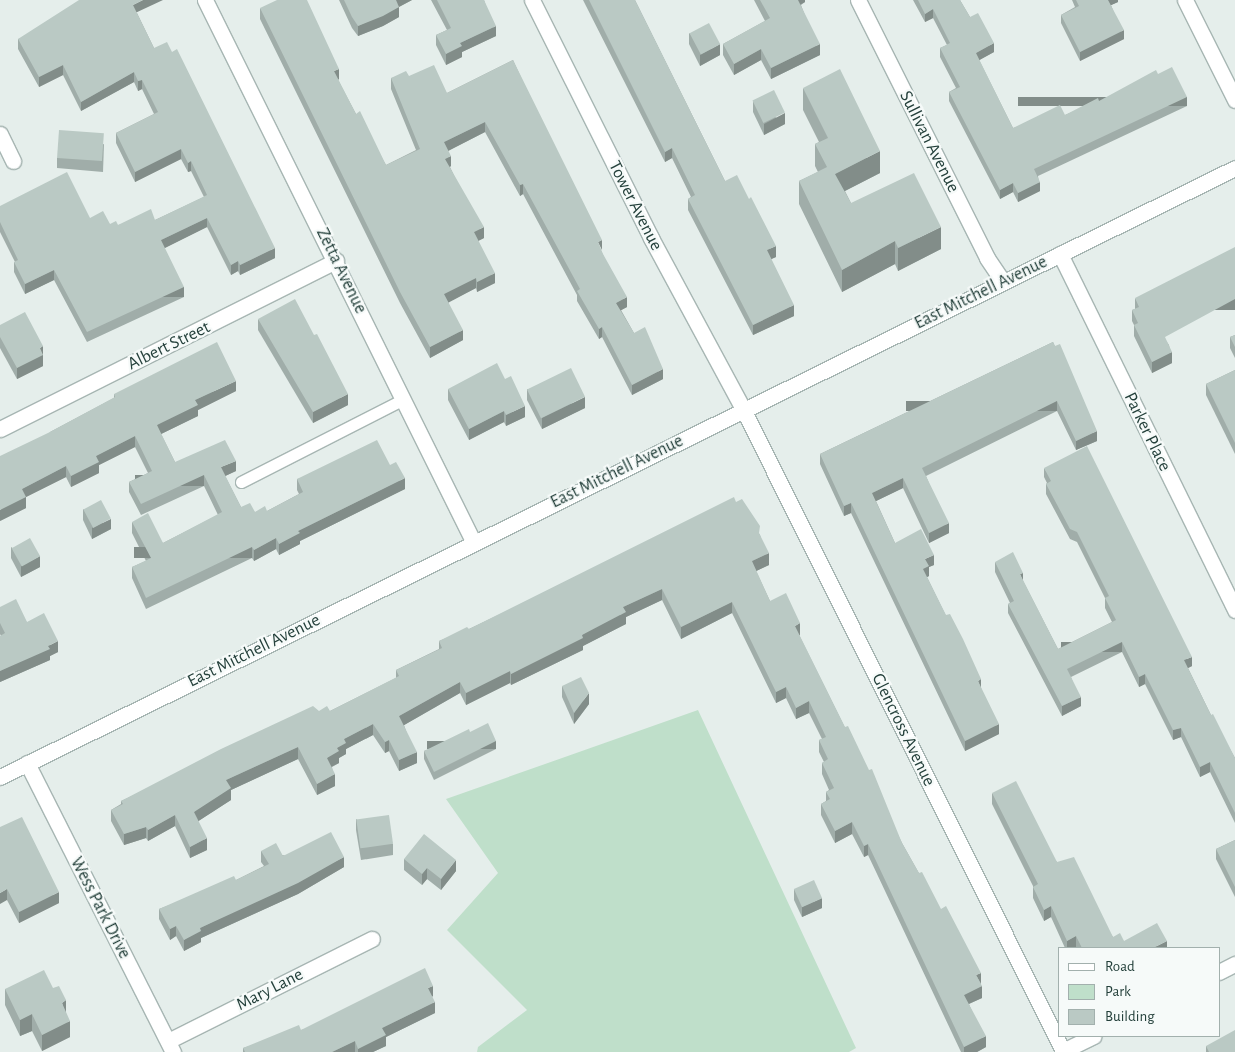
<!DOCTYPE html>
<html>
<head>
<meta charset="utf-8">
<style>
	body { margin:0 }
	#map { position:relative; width:1235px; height:1052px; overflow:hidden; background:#e5eeeb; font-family:"Alegreya Sans",sans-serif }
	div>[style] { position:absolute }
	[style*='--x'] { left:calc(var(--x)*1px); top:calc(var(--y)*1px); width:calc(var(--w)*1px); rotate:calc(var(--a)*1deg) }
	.green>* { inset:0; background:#bfdfca }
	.roads { filter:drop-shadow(1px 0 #a7b6b3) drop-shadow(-1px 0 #a7b6b3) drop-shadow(0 1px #a7b6b3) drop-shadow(0 -1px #a7b6b3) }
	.lane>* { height:11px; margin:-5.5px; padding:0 5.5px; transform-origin:5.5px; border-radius:5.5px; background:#fff }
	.street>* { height:15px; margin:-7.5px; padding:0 7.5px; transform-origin:7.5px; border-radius:7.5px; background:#fff }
	.secondary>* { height:15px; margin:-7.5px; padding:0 7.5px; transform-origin:7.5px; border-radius:7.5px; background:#fff }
	.wall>* { inset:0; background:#a0ada9 }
	.shaded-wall>* { inset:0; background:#828d89; transform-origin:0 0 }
	.building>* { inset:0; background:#bac9c4; transform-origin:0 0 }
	span { translate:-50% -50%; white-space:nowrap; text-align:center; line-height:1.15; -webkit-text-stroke:4.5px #f6faf9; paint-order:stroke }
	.street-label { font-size:18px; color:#24403b }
	.legend { position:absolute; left:1058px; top:947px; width:162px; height:90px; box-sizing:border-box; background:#f6faf9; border:1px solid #a2b0ad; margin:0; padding:6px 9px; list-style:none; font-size:15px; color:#24403b }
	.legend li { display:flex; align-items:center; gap:10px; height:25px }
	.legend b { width:25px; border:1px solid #a2b0ad }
</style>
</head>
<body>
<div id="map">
	<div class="green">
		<div style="clip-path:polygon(698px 710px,856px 1048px,849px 1052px,477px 1052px,478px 1047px,527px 1010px,447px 930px,498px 873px,446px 799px)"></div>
	</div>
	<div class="roads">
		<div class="lane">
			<div style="--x:241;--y:482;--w:183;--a:-27"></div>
		</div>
		<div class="street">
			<div style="--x:205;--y:0;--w:606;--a:63.65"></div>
			<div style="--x:532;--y:0;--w:266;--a:63.4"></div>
			<div style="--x:651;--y:238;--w:194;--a:61.7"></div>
			<div style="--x:743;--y:409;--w:717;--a:63.51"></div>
			<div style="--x:1063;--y:1051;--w:34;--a:-26"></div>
			<div style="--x:858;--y:0;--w:288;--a:63.4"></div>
			<div style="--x:987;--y:258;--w:29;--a:56"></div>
			<div style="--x:1185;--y:0;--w:112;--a:63.4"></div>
			<div style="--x:0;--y:134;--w:30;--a:64"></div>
			<div style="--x:1060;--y:254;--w:397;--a:63.8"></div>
			<div style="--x:0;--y:429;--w:376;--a:-26.6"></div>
			<div style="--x:27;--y:763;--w:324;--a:63.2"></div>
			<div style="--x:1219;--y:972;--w:18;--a:-27"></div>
			<div style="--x:168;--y:1041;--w:228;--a:-26.6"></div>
		</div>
		<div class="secondary">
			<div style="--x:0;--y:777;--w:1377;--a:-26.25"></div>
		</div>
	</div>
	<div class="wall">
		<div style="clip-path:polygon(339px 0,412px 0,399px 7px,399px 17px,383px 26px,358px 36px,352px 28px)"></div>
		<div style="clip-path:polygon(431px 0,484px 0,496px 36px,462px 52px,462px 57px,446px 65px,436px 45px,436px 35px,447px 30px)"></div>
		<div style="clip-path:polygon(583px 0,635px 0,725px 181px,776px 257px,771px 259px,794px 316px,753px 335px,688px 210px,688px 199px,691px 197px,672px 158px,665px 162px)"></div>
		<div style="clip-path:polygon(754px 0,805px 0,805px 2px,801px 5px,820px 55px,771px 79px,761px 60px,734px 75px,723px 55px,723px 44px,765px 21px)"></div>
		<div style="clip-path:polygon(913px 0,960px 0,970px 17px,994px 52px,979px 60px,1013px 128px,1065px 115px,1099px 101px,1158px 74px,1187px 106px,1038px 176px,1040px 191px,1018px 202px,1013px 192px,1000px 199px,949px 101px,949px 92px,956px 88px,940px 57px,940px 48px,947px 45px,933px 18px,925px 22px)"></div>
		<div style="clip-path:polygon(1072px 0,1118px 0,1118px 2px,1111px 5px,1124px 39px,1080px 61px,1061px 23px,1061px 15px,1075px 7px)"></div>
		<div style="clip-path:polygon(260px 8px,339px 79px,338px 80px,356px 114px,386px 165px,416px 150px,391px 89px,391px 78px,409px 76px,447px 93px,513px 60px,627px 307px,621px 310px,634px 333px,663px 379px,632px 395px,602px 337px,599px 339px,577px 301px,577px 295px,523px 194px,520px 196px,485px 132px,448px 151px,451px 166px,450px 167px,484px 238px,478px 241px,495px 283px,477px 292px,476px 288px,448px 302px,463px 340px,430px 358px,400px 303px,260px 19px)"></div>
		<div style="clip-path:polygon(137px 13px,154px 48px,275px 258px,240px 275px,238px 271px,231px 275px,207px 227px,164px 248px,184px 297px,87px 342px,54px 280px,25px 294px,14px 272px,14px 262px,15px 262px,0 232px,0 206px,90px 218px,110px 224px,118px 225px,155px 220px,204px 197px,191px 171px,188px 172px,181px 159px,135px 182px,116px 143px,116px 133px,154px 114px,142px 89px,138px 91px,134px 82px,81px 111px,63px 75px,39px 87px,18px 49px,18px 39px)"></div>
		<div style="clip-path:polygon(689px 33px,720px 55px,700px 66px,689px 44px)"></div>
		<div style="clip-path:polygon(803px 88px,880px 173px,845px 191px,851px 203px,941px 249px,898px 271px,895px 264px,842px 292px,799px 204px,799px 181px,818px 172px,815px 166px,815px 144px,819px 142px,803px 110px)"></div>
		<div style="clip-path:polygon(753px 101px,785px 124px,764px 135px,753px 112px)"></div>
		<div style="clip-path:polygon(104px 144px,103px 172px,57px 168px,57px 158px)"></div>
		<div style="clip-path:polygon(1135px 298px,1169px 345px,1172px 363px,1152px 373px,1134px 336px,1134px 325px,1132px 321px,1132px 310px,1135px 309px)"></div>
		<div style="clip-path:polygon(258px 319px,348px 405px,313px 423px,258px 330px)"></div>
		<div style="clip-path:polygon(0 325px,43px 354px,43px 366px,17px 379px,0 348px)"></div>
		<div style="clip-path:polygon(1235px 335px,1235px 358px,1230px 348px,1230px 337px)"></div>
		<div style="clip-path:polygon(1053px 342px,1097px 441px,1076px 450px,1057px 411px,926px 476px,949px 533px,929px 543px,903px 488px,876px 501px,895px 543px,934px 565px,929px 567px,929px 576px,927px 577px,981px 688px,999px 734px,965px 751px,851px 513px,844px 516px,820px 464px,820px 454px)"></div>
		<div style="clip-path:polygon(1235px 370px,1235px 454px,1206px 395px,1206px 384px)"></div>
		<div style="clip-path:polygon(448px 389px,525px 417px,506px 426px,504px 422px,469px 440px,448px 400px)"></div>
		<div style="clip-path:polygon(527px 389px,585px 408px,542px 429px,527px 400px)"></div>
		<div style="clip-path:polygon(236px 391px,198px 410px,198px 416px,161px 434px,175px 462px,236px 471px,225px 476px,241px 507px,255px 512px,267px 511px,299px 494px,297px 490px,297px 479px,390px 465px,405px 489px,300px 541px,300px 544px,279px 555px,276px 549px,254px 561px,252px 558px,146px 609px,132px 578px,132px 567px,146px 561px,132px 533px,132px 522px,163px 543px,218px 515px,204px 486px,141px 515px,129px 492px,129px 482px,148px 473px,135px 447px,99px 465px,99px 473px,71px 487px,66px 477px,26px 497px,26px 508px,0 521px,50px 432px,114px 398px,114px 394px)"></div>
		<div style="clip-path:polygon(1044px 468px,1192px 666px,1188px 668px,1211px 715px,1235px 758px,1235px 823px,1210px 772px,1200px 777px,1181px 737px,1173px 740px,1145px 684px,1139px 687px,1122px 652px,1071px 677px,1081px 706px,1062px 716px,1008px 613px,1008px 604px,1010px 603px,995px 572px,995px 562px,1023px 581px,1058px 649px,1112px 622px,1105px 608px,1105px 598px,1077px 542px,1070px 539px,1046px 494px,1046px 484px,1047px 483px,1044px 477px)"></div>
		<div style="clip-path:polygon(736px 502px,760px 535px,769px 565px,756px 571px,770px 601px,800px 635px,799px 635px,902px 843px,981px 984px,982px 998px,969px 1004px,986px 1047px,977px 1052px,961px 1052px,868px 855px,864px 857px,852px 834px,835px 843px,821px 815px,821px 804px,826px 801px,826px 792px,829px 790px,822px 774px,822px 763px,824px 762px,819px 752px,819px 740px,822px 739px,809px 713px,796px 719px,786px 698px,776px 703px,732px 613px,681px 639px,662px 600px,626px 617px,626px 624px,583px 646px,583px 650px,511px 685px,510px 683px,466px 705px,460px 693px,404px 725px,417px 763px,399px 771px,389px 751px,385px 753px,373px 735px,346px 749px,346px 754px,339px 758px,339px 763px,332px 767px,335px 786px,317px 795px,298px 759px,231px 790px,231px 800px,198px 821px,207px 850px,190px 858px,175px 826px,148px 841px,146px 838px,124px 845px,111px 821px,111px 810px,121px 804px,121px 801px,319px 711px,330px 711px,396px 678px,396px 670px,439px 649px,439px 641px,469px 629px)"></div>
		<div style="clip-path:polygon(83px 509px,111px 529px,92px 539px,83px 520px)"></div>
		<div style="clip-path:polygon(11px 547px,40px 567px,21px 577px,11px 558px)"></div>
		<div style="clip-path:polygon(0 607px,27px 622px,58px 652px,50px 656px,50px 660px,0 682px,0 636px,1px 636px,0 634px)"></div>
		<div style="clip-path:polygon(562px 686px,589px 704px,574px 724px,562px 697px)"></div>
		<div style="clip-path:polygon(470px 732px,496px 749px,434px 780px,424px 759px,424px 751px)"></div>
		<div style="clip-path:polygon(992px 793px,1057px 862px,1113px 937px,1124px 941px,1167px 948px,1077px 948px,1076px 947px,1074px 948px,1065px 948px,1051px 917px,1044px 921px,1033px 898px,1033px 886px,992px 804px)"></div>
		<div style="clip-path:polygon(356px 819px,393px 844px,393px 855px,361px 860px,356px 830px)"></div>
		<div style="clip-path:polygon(0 827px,59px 903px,19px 923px,7px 900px)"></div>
		<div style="clip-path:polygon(1235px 840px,1235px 897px,1216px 859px,1216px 849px)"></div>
		<div style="clip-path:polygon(261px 851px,344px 867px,298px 894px,201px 938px,201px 942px,184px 951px,176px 936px,170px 940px,159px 919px,159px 909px,236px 880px,264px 866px,261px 862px)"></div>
		<div style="clip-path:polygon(404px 859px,456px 871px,441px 890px,427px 879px,422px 885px,404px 870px)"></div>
		<div style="clip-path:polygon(794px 889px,822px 908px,802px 917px,794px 900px)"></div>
		<div style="clip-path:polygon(53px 988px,66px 1013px,70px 1037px,42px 1051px,32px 1031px,20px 1036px,5px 1005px,5px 989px)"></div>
		<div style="clip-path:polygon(433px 996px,432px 997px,435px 1013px,386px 1037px,386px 1046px,373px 1052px,243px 1052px,243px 1048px,301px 1030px)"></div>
		<div style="clip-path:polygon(1206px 1046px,1235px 1052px,1206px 1052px)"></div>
	</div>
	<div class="shaded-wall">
		<div style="clip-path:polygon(143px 0,163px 0,133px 14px,133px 5px)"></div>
		<div style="clip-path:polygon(395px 0,412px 0,395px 9px)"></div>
		<div style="clip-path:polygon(796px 0,805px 0,805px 2px,796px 7px)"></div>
		<div style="clip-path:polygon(1107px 0,1118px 0,1118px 2px,1107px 7px)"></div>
		<div style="clip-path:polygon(399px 7px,399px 17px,383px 26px,358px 36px,358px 26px)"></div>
		<div style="clip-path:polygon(933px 9px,933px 18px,925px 22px,925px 14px)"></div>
		<div style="clip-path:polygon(496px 26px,496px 36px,462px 52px,462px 57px,446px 65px,446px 54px,460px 43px)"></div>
		<div style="clip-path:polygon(1124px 30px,1124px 39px,1080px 61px,1080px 52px)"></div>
		<div style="clip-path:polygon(994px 43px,994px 52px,976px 62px,976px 53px)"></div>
		<div style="clip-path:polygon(720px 44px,720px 55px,700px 66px,700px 55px)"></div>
		<div style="clip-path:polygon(820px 44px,820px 55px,771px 79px,771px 68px)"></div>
		<div style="clip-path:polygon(761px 49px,761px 60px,734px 75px,734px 64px)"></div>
		<div style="clip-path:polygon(63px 65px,63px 75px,39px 87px,39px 77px)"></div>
		<div style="clip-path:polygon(339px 69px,339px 79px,334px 82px,334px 71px)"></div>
		<div style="clip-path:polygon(134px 72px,134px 82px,81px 111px,81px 102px)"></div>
		<div style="clip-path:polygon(142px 80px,142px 89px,138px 91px,138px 81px)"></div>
		<div style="left:1187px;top:97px;width:9px;height:169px;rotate:90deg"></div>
		<div style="clip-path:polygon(785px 113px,785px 124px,764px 135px,764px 124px)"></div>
		<div style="clip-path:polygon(485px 122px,485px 132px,444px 153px,444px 142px)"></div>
		<div style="clip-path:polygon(672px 148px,672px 158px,665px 162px,665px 152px)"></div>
		<div style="clip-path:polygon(181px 149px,181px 159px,135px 182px,135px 172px)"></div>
		<div style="clip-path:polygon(880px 151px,880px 173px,835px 196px,835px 174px)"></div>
		<div style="clip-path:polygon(451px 156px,451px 166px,445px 169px,445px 159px)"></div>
		<div style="clip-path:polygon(191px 161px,191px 171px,188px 172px,188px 163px)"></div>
		<div style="clip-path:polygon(1040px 182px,1040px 191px,1018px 202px,1018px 193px)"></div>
		<div style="clip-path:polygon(1013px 183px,1013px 192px,1000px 199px,1000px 190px)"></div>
		<div style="clip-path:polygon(523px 184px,523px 194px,520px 196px,520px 185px)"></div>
		<div style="clip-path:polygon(207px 218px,207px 227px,161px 250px,161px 240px)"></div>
		<div style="clip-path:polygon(484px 227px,484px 238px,474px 243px,474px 232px)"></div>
		<div style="clip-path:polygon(941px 227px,941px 249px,898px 271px,898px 248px)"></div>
		<div style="clip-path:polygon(602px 240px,602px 250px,598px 242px)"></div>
		<div style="clip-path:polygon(895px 241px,895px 264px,842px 292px,842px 270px)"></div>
		<div style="clip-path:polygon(776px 246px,776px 257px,767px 261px,767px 250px)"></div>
		<div style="clip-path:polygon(275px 248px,275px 258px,240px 275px,240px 265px)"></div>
		<div style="clip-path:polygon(238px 261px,238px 271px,231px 275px,231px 265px)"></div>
		<div style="clip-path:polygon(54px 270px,54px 280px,25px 294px,25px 284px)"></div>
		<div style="clip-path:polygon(495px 273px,495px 283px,477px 292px,477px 282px)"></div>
		<div style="clip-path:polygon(476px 278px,476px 288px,444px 305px,444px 294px)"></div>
		<div style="left:184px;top:287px;width:10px;height:107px;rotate:90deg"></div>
		<div style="clip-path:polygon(627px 297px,627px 307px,616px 313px,616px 303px)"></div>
		<div style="left:1235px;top:299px;width:11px;height:80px;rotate:90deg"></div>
		<div style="clip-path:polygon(794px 305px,794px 316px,753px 335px,753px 325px)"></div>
		<div style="clip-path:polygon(602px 327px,602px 337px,599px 339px,599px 329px)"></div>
		<div style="clip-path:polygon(463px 330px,463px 340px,430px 358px,430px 347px)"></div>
		<div style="clip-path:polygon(43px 346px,43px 366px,17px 379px,17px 368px,40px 348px)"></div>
		<div style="clip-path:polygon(1172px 352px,1172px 363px,1152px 373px,1152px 362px)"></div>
		<div style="clip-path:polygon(663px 369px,663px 379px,632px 395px,632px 385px)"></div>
		<div style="clip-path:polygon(236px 381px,236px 391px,198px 410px,198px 416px,157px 436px,157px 425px,195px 400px)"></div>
		<div style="clip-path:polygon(348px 394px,348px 405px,313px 423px,313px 412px)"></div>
		<div style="clip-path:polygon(585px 397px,585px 408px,542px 429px,542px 418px)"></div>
		<div style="left:1057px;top:401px;width:10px;height:151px;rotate:90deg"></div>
		<div style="clip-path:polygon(525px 406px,525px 417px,506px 426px,506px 415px)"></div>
		<div style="clip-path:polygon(504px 411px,504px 422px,469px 440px,469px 429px)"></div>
		<div style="clip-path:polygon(1097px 431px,1097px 441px,1076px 450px,1076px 441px)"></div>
		<div style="clip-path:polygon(135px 436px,135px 447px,99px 465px,99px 473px,71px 487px,71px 476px,96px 456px)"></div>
		<div style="clip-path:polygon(236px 461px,236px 471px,221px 478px,221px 467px)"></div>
		<div style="clip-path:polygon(66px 466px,66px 477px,26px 497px,26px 508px,0 521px,0 510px,22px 489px)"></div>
		<div style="left:204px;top:475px;width:11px;height:69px;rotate:90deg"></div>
		<div style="clip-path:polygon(405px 478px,405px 489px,300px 541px,300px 544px,279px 555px,279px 544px,298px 531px)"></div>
		<div style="clip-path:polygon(903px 478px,903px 488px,872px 503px,872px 493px)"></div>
		<div style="clip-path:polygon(851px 503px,851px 513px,844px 516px,844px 506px)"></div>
		<div style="clip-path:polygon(111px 519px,111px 529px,92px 539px,92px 528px)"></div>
		<div style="clip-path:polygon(949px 523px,949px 533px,929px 543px,929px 533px)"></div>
		<div style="clip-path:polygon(276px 538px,276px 549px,254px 561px,254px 550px)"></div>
		<div style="left:252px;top:547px;width:11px;height:118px;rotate:90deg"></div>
		<div style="clip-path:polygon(769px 553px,769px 565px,752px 573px,752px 561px)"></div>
		<div style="clip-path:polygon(934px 555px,934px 565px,929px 567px,929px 576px,923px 579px,923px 569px,925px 559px)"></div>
		<div style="clip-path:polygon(40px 556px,40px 567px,21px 577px,21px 566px)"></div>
		<div style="clip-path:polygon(1023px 573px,1023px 582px,1020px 574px)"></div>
		<div style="clip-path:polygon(662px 589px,662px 600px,626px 617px,626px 624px,583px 646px,583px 650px,511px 685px,511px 674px,582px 635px,623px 607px)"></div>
		<div style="clip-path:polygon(732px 602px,732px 613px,681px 639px,681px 627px)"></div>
		<div style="clip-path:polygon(800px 623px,800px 635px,795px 638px,795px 626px)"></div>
		<div style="clip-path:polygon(58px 641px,58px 652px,50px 656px,50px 660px,0 682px,0 671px)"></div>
		<div style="left:1122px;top:642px;width:10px;height:61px;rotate:90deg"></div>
		<div style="clip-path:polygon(1192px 657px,1192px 666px,1184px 670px,1184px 660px)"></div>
		<div style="clip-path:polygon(510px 671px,510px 683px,466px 705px,466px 693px)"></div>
		<div style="clip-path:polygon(1145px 674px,1145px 684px,1139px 687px,1139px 677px)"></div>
		<div style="clip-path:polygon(981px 679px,981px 689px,978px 681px)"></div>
		<div style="clip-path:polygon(460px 682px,460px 693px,399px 728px,399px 716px)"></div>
		<div style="clip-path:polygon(786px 687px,786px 698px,776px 703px,776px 692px)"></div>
		<div style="clip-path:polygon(589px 693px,589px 704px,574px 724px,574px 713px)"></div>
		<div style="clip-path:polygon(1081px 697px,1081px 706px,1062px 716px,1062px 706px)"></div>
		<div style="clip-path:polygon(809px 701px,809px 713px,796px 719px,796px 708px)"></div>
		<div style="clip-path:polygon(373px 724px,373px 735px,346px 749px,346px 754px,339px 758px,339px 763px,327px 769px,327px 758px,337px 748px,344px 739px)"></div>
		<div style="clip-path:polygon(999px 724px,999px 734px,965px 751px,965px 741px)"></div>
		<div style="clip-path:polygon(1181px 728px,1181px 737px,1173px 740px,1173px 730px)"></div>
		<div style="clip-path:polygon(389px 740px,389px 751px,385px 753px,385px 742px)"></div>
		<div style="left:496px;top:741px;width:8px;height:69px;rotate:90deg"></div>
		<div style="clip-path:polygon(298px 747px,298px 759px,231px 790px,231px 800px,194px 824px,194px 812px,226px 780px)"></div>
		<div style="clip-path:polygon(417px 752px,417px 763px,399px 771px,399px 760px)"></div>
		<div style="clip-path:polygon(1210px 762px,1210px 772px,1200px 777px,1200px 767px)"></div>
		<div style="clip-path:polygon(335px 774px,335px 786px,317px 795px,317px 784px)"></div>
		<div style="clip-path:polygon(175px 815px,175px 826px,148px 841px,148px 830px)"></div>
		<div style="clip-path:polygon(852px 822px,852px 834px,835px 843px,835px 831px)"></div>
		<div style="clip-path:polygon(146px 827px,146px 838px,124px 845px,124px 834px)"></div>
		<div style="clip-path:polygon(207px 838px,207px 850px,190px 858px,190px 847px)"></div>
		<div style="clip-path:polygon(868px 844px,868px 855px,864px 857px,864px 846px)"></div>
		<div style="clip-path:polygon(344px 857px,344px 867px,298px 894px,201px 938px,201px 942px,184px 951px,184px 940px,200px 928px)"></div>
		<div style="clip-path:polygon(456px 860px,456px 871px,441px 890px,441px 879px)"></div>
		<div style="clip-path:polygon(427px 868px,427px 879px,422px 885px,422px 874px)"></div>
		<div style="clip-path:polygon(7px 889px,7px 900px,0 904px,0 893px)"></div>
		<div style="clip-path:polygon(59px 892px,59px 903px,19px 923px,19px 912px)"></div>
		<div style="clip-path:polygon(822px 898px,822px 908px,802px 917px,802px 907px)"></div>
		<div style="clip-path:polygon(1051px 906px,1051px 917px,1044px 921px,1044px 910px)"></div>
		<div style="clip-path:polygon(176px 926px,176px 936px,170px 940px,170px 929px)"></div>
		<div style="clip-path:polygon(1076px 936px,1076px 947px,1074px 948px,1067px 948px,1067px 941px)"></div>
		<div style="clip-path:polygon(1167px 941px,1167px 948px,1153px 948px)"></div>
		<div style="clip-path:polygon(981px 973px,981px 984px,976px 975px)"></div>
		<div style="clip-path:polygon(433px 986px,433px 996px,428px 999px,428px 988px)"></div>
		<div style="clip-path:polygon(982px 986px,982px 998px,964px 1006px,964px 995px)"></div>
		<div style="clip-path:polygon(66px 1000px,66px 1017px,62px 1003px)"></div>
		<div style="clip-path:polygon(435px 1002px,435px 1013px,386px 1037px,386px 1046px,373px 1052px,358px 1052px,358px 1049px,382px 1028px)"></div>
		<div style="clip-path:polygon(32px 1014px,32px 1031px,20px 1036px,20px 1020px)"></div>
		<div style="clip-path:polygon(70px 1021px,70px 1037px,42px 1051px,42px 1035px)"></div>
		<div style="clip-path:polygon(986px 1036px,986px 1047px,977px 1052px,964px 1052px,964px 1047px)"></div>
		<div style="clip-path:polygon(355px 1041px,355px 1052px,332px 1052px)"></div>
	</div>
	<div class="building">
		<div style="clip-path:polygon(79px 0,143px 0,133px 5px,154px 48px,167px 42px,172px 52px,177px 49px,275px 248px,240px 265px,238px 261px,231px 265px,207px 218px,161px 240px,184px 287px,87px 332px,54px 270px,25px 284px,14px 262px,18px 260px,0 222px,0 206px,67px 172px,90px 218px,103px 211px,110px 224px,116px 221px,118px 225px,151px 209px,155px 220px,207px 195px,191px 161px,188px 163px,181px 149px,135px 172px,116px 133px,158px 112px,142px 80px,138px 81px,134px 72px,81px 102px,63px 65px,39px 77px,18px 39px)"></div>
		<div style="clip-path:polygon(277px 0,307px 0,339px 69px,334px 71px,356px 114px,360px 111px,386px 165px,420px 149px,391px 78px,406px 71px,409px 76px,434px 65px,447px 93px,513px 60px,602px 240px,598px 242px,603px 254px,627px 297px,616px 303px,634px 333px,645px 327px,663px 369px,632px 385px,602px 327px,599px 329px,577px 291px,580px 289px,523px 184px,520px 185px,485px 122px,444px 142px,451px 156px,445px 159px,484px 227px,474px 232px,495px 273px,477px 282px,476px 278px,444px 294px,463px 330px,430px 347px,400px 292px,260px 8px)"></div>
		<div style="clip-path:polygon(344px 0,396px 0,399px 7px,383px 16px,358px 26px,352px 17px)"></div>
		<div style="clip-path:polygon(437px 0,484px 0,496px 26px,460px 43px,462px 46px,446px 54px,436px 35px,451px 28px)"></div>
		<div style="clip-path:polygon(589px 0,635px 0,725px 181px,737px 175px,749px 199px,751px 197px,776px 246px,767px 250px,794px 305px,753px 325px,688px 199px,695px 195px,672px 148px,665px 152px)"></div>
		<div style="clip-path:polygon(760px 0,798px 0,820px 44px,771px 68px,761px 49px,734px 64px,723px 44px,770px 18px)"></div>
		<div style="clip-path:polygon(918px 0,960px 0,970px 17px,978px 13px,994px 43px,976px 53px,1013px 128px,1060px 105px,1065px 115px,1098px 98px,1099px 101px,1156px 70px,1158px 74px,1172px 67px,1187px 97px,1034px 169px,1040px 182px,1018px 193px,1013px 183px,1000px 190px,949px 92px,960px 87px,940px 48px,950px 43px,933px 9px,925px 14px)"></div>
		<div style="clip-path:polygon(1076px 0,1108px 0,1124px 30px,1080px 52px,1061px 15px,1079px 6px)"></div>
		<div style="left:709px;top:23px;width:24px;height:22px;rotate:62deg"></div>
		<div style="clip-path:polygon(840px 69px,880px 151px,835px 174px,851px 203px,914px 173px,941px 227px,898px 248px,895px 241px,842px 270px,799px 181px,827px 167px,815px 144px,828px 138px,803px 88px)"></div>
		<div style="left:774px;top:90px;width:25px;height:24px;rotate:64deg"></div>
		<div style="left:59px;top:130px;width:45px;height:28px;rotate:4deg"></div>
		<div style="clip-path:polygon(1235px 247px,1235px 299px,1165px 337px,1172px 352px,1152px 362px,1134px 325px,1138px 323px,1132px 310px,1139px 307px,1135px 298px)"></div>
		<div style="clip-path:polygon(295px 299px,314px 335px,317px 334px,348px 394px,313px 412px,258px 319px)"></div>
		<div style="clip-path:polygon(25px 312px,43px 346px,40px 348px,43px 355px,17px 368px,0 337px,0 325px)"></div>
		<div style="clip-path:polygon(1235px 335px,1235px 347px,1230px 337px)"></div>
		<div style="clip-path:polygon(217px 342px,236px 381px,195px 400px,198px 405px,157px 425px,175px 462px,225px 440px,236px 461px,221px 467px,241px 507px,250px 503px,255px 512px,265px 506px,267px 511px,303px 492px,297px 479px,377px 440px,390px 465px,396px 462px,405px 478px,298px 531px,300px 533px,279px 544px,276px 538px,254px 550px,252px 547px,146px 598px,132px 567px,151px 558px,132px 522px,148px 513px,163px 543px,222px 512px,204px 475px,141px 504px,129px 482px,152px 471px,135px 436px,96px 456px,99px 462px,71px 476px,66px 466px,22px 489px,26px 497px,0 510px,0 456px,50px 432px,115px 397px,114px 394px)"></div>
		<div style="clip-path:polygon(1053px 342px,1055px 346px,1060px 344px,1097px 431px,1076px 441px,1057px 401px,922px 468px,949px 523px,929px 533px,903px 478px,872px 493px,895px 543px,921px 529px,934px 555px,925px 559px,929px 566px,923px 569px,946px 615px,950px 614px,963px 639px,981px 679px,978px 681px,999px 724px,965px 741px,851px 503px,844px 506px,820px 454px)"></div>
		<div style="clip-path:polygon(497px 363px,505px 379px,511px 376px,525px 406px,506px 415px,504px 411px,469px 429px,448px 389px)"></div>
		<div style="left:571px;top:368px;width:32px;height:49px;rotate:64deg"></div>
		<div style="clip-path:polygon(1235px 370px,1235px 443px,1206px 384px)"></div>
		<div style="clip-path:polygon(1087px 446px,1192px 657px,1184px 660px,1211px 715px,1213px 714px,1235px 758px,1235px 813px,1210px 762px,1200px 767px,1181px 728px,1173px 730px,1145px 674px,1139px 677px,1122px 642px,1067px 669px,1081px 697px,1062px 706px,1008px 604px,1014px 601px,995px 562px,1013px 552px,1023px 573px,1020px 574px,1058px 649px,1116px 620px,1105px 598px,1109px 596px,1077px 532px,1070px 529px,1046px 484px,1051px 481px,1044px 468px)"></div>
		<div style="clip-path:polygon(734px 497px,736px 502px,742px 499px,760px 526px,759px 533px,769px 553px,752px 561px,770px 601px,786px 593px,800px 623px,795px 626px,845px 727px,848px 726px,869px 770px,872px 769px,902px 843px,919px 873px,922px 872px,941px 909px,946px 906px,981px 973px,976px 975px,982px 986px,964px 995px,986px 1036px,964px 1047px,868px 844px,864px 846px,852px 822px,835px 831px,821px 804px,830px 799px,826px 792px,834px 788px,822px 763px,828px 759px,819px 740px,826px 737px,809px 701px,796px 708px,786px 687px,776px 692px,732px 602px,681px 627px,662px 589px,623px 607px,626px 612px,582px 635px,583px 638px,511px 674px,510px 671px,466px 693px,460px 682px,399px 716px,417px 752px,399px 760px,389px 740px,385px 742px,373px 724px,344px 739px,346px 743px,337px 748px,339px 751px,327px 758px,335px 774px,317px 784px,298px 747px,226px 780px,231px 788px,194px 812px,207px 838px,190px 847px,175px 815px,148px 830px,146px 827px,124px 834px,111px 810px,123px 804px,121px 801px,221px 749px,313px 706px,319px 711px,327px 706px,330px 711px,399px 676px,396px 670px,442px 648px,439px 641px,467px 627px,469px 629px)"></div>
		<div style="left:101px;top:500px;width:21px;height:20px;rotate:62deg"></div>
		<div style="left:30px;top:538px;width:21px;height:21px;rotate:61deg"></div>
		<div style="clip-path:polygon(16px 599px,27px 622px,44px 613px,58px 641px,48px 646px,50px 649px,0 671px,0 636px,5px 633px,0 623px,0 607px)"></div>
		<div style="clip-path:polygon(581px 677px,589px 693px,574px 713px,562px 686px)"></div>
		<div style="clip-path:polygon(488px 723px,496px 741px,434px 772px,424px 751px,469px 729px,470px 732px)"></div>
		<div style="clip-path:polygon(1016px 781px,1057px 862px,1074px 857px,1113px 937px,1120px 933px,1124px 941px,1157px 923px,1167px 941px,1153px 948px,1082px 948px,1076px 936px,1067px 941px,1051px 906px,1044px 910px,1033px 887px,1038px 884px,992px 793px)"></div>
		<div style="left:389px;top:815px;width:29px;height:33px;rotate:82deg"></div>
		<div style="clip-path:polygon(22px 817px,59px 892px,19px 912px,7px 889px,0 893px,0 827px)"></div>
		<div style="clip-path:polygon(331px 832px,344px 857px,298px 883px,200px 928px,201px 931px,184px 940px,176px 926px,170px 929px,159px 909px,234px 876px,236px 880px,269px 864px,261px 851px,276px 843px,283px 856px)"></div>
		<div style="clip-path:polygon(424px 834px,456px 860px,441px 879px,427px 868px,422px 874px,404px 859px)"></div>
		<div style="clip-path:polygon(1235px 840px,1235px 887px,1216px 849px)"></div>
		<div style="left:814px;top:880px;width:20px;height:22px;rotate:66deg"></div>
		<div style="clip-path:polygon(425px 968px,433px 986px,428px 988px,435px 1002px,382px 1028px,386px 1035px,358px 1049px,355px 1041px,332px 1052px,245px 1052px,243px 1048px,299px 1025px,301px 1030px)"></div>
		<div style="clip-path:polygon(44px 970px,53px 988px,59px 986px,66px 1000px,62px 1003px,70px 1021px,42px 1035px,32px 1014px,20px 1020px,5px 989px)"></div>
		<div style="clip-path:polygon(1235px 1030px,1235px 1052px,1209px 1052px,1206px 1046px)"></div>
	</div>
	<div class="street-label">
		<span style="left:929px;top:142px;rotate:63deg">Sullivan Avenue</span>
		<span style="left:635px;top:206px;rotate:63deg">Tower Avenue</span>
		<span style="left:341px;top:271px;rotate:64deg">Zetta Avenue</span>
		<span style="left:981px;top:293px;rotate:-26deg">East Mitchell Avenue</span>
		<span style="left:169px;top:346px;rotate:-26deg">Albert Street</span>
		<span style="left:1147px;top:432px;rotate:64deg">Parker Place</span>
		<span style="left:617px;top:472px;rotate:-26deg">East Mitchell Avenue</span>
		<span style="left:254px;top:651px;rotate:-26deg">East Mitchell Avenue</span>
		<span style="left:903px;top:730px;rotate:64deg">Glencross Avenue</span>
		<span style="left:100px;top:908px;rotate:63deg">Wess Park Drive</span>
		<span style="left:270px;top:990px;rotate:-27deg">Mary Lane</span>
	</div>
	<ul class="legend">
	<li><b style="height:6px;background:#fff"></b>Road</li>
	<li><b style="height:14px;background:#bfdfca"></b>Park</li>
	<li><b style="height:14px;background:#bac9c4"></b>Building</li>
	</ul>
</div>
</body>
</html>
